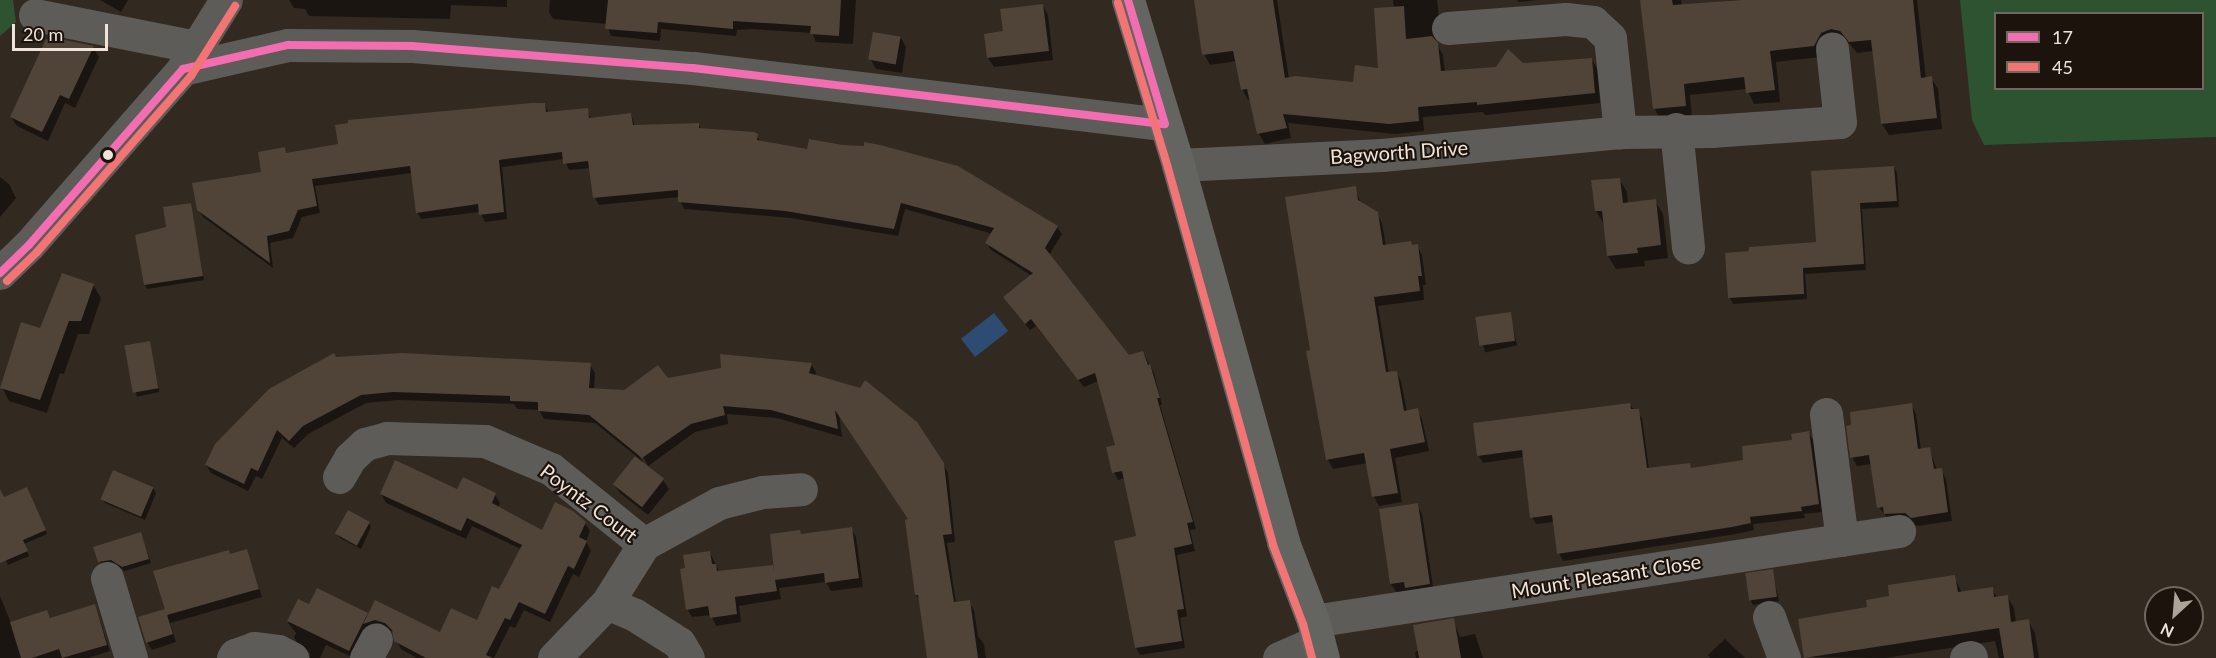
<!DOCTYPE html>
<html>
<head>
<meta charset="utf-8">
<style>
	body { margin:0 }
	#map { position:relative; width:2216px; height:658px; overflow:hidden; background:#322921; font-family:Lato,sans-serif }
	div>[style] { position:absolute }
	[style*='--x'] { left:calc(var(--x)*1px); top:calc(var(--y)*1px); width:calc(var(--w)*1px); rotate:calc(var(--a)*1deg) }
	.green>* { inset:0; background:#2e5331 }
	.water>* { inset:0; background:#2e4c72; transform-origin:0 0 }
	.shadow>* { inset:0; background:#0007; transform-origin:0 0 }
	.building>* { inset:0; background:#504338; transform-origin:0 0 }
	.minor>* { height:33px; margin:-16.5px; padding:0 16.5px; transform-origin:16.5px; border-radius:16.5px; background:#5d5c58 }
	.major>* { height:33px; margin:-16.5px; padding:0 16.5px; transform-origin:16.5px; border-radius:16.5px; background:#646560 }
	.bus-1>* { height:8px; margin:-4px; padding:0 4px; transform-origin:4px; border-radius:4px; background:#f36db1 }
	.bus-2>* { height:8px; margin:-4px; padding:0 4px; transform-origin:4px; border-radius:4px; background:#f37474 }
	.dots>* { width:16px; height:16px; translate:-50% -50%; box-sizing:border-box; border:3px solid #1b130c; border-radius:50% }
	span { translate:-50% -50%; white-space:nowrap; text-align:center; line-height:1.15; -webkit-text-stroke:4.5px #1b130c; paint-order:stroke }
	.street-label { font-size:20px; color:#f0e4da }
	.legend { position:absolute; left:1994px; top:12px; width:210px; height:78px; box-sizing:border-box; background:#1b130c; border:2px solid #70675e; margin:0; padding:8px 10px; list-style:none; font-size:18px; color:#f0e4da }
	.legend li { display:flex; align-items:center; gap:12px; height:30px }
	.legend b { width:30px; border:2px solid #70675e }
	.north { position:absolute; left:2144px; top:586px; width:60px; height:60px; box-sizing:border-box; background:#1b130c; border:2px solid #70675e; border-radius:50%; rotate:206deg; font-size:16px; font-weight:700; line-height:24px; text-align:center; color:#f0e4da }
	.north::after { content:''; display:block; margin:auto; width:21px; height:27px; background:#aea399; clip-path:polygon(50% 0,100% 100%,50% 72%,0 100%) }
	.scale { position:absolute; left:12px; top:24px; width:96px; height:27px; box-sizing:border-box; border:3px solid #f0e4da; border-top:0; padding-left:8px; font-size:18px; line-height:21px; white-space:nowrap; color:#f0e4da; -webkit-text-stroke:4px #1b130c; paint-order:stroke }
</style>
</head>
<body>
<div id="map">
	<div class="green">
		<div style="clip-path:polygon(0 0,13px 0,16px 22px,0 36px)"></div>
		<div style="clip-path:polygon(evenodd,1960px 0,2216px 0,2216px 137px,1984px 145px,1972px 120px,1960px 0,1996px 14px,2202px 14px,2202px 88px,1996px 88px,1996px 14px)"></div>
	</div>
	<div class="water">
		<div style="left:994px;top:313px;width:23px;height:42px;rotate:52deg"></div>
	</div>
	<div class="shadow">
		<div style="clip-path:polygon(100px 0,128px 0,121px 12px)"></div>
		<div style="clip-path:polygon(289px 0,507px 0,507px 7px,451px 5px,450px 19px,309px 16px,305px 9px,294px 8px)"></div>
		<div style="clip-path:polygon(550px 0,856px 0,853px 44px,816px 42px,812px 33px,752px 29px,737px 30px,736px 36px,661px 29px,660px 41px,611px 36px,607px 24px,553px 19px,549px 12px)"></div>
		<div style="clip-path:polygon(1196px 0,1277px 0,1289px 79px,1354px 84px,1380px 69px,1394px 9px,1393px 0,1437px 0,1440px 27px,1435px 41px,1443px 55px,1445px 72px,1592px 60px,1598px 70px,1600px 103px,1485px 115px,1483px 112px,1423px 117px,1424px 131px,1395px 134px,1288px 123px,1291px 138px,1265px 144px,1259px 134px,1251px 99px,1248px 100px,1242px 89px,1237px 61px,1210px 65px,1204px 54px)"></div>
		<div style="clip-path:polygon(1517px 0,1537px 0,1519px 2px)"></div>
		<div style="clip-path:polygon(1643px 0,1681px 0,1682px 6px,1736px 0,1917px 0,1926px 79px,1931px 78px,1938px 89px,1942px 129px,1889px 135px,1882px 124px,1874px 51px,1857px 53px,1848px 42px,1838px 40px,1820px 57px,1776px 62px,1780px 102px,1754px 104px,1747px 89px,1690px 95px,1692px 117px,1661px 120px,1654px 108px)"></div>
		<div style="clip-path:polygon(1043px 6px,1048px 15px,1053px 60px,994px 67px,988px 58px,1005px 33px)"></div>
		<div style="clip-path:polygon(901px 38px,906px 47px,902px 73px,876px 69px,871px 60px)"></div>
		<div style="clip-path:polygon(60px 41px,93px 48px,99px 57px,75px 108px,65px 103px,48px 141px,17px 126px,11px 117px)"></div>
		<div style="clip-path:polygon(544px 104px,549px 113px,587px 110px,591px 119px,631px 114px,635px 127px,698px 124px,702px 130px,756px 135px,761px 142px,1057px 227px,1062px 234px,1049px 255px,1128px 357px,1143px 352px,1154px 373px,1162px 405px,1160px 405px,1196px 529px,1190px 530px,1195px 551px,1177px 555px,1187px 616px,1180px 618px,1185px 648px,1140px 655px,1136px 648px,1116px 543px,1138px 537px,1125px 478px,1118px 480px,1114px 472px,1117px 446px,1098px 381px,1084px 387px,1036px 326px,1030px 330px,1009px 304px,1032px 276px,991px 250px,987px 243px,993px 234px,905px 209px,898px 236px,790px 218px,684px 209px,679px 197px,599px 205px,595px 198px,591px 168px,569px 170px,564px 159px,502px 167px,507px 219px,485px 222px,480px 212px,421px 219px,417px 212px,412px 173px,315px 186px,320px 213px,302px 217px,293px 238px,270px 243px,273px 268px,203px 217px,198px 209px,263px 173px,284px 149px,287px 154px,340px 145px,350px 122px)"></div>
		<div style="clip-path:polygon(1894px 167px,1897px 173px,1899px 207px,1862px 209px,1866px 270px,1805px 274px,1807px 299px,1733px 304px,1730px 298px,1727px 254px,1817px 243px)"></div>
		<div style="clip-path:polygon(0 177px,9px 184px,16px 198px,0 217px)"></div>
		<div style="clip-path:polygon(1619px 179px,1627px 192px,1628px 204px,1655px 201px,1663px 214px,1668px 258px,1644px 261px,1645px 266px,1616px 269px,1608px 256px,1604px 224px,1596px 211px)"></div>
		<div style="clip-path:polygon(1355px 188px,1361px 204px,1377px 213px,1382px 223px,1386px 246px,1417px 246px,1422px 255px,1426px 285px,1423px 285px,1424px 300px,1378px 306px,1389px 374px,1396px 372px,1401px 381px,1407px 412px,1417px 410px,1422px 419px,1429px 451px,1395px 458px,1402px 502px,1379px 506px,1374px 497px,1368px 463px,1333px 469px,1328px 460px,1308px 352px,1311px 351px)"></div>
		<div style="clip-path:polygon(190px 204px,204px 280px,147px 289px,145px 285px,168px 228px)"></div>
		<div style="clip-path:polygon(93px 285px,101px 298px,89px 334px,78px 334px,64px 374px,60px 373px,47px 413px,9px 401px,2px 387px,41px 330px)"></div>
		<div style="left:1510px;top:314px;width:32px;height:33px;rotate:77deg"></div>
		<div style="left:149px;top:343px;width:50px;height:23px;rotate:78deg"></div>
		<div style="clip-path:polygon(evenodd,335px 359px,590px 365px,595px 373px,594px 389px,624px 391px,668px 380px,811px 364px,816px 372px,815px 376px,943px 464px,948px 473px,955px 542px,947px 543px,956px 603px,969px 602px,974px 610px,978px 636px,984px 644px,986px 658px,928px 658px,921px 602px,916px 595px,910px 520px,839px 414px,842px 437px,777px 418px,727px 414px,728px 424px,695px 432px,647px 467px,663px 480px,669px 489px,648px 515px,620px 493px,614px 484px,636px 456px,595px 423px,544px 419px,539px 410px,517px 409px,514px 404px,398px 400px,366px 403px,308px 434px,294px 448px,282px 438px,262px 479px,256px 476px,248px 491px,211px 473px,206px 465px,335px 359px,640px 451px,648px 466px,645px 465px,637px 453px,640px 451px)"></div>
		<div style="clip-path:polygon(1630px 405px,1642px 418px,1649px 469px,1689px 464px,1692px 470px,1745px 462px,1808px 433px,1813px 440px,1822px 512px,1804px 514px,1805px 518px,1753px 524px,1754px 530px,1736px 534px,1563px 561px,1559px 553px,1554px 522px,1536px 524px,1532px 517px,1524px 457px,1483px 463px,1479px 456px)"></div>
		<div style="clip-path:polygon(1911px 405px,1916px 414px,1921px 450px,1929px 448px,1937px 470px,1941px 470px,1946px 479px,1952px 521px,1917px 526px,1911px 522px,1891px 523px,1879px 507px,1872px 464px,1857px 466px,1852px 457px)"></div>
		<div style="clip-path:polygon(153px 488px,156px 493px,145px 520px,105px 503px,102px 499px)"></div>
		<div style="clip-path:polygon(458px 491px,495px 495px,500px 503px,498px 508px,542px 532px,585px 523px,590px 531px,586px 542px,591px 551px,579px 577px,573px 574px,550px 622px,524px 610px,515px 628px,510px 626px,494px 658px,417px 658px,401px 649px,392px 631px,380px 629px,354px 658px,326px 645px,320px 658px,310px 658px,310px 653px,299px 646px,294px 637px,296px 633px,288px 623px,299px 601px,310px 606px,367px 614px,368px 617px,441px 634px,477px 622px,500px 591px,521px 549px,472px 526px,466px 539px,386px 503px,381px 494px)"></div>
		<div style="clip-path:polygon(0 492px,4px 499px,29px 493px,47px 534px,24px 544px,29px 556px,8px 565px,0 548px)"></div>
		<div style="clip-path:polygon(1417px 504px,1422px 514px,1434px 593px,1397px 593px,1391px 584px)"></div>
		<div style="clip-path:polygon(369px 523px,371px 527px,361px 549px,340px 538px,337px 534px)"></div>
		<div style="clip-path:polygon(851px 529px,856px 537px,863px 587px,831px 591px,826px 582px,779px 588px,781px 599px,739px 606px,741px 622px,716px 626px,711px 615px,692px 617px,687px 609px,710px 553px,720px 573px,772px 566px,776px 572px,801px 535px)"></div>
		<div style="clip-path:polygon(140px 533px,151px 563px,125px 571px,114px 564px,102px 566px,100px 561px)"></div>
		<div style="clip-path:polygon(247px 551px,262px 597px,170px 623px,176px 642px,152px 650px,147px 642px,168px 616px,155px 572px)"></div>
		<div style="clip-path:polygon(1772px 571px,1779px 601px,1753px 605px,1751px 601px)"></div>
		<div style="clip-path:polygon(1954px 576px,1962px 593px,1992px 589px,1997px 598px,2007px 596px,2014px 608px,2016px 623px,2028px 621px,2035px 633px,2039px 658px,1999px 658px,1995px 641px,1885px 658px,1806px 657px,1869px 608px,1891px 597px)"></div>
		<div style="clip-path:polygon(0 596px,11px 623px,47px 612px,51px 620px,95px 606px,110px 651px,88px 658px,0 658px)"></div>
		<div style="clip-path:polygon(1453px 620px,1460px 637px,1475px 634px,1483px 658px,1416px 658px,1415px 653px,1419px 649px)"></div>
		<div style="clip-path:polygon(1725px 639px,1745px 658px,1710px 658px,1708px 655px)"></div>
	</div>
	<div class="building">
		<div style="clip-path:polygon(608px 0,841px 0,839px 36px,810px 34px,811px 26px,733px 21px,733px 29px,658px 22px,657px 33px,605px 29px)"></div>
		<div style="clip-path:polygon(1194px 0,1273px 0,1285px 78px,1295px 76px,1353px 82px,1355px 65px,1378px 68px,1374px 8px,1404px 6px,1406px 39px,1432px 36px,1438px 43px,1441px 71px,1496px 67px,1508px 49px,1523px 63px,1592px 58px,1595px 93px,1477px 105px,1477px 102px,1418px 107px,1419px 121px,1389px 124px,1283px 114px,1287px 128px,1257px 134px,1247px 89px,1241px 90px,1233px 51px,1202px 55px)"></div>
		<div style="clip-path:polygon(1640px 0,1672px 0,1673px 5px,1741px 0,1913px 0,1921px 78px,1932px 76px,1937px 118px,1881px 124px,1871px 40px,1849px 42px,1840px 31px,1831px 29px,1821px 33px,1814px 46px,1770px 51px,1775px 90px,1746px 93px,1744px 77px,1684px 84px,1686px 106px,1653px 109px)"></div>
		<div style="clip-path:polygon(1043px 4px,1049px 51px,987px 58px,984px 34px,1003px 31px,1000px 9px)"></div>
		<div style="left:873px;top:32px;width:28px;height:28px;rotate:10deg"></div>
		<div style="clip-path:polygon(46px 39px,57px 43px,59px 39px,94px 46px,69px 99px,60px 95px,42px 132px,10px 117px)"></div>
		<div style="clip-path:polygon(531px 103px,545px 103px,546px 112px,588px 108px,589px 118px,631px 113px,633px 125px,699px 123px,699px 128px,754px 132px,758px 134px,757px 140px,807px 149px,809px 139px,843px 145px,864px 146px,864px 142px,880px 145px,958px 166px,1058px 226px,1045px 248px,1129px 355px,1143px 351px,1148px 365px,1150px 364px,1160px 398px,1157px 398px,1193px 522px,1187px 523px,1192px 544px,1174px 548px,1184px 609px,1177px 610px,1182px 641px,1135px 648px,1114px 541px,1136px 536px,1122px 471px,1112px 473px,1106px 447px,1115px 445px,1095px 373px,1078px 380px,1031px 319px,1025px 324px,1003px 297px,1033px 273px,985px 243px,994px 228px,901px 203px,894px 229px,785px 211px,678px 202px,678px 190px,593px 198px,588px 161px,563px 164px,562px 152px,499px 160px,504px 212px,479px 215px,478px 204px,416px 213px,410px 166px,312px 179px,317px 206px,298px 210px,289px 231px,267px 236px,270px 263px,197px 210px,192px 183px,261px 172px,258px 152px,285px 147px,286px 153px,338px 144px,335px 125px,348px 123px,348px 120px)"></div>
		<div style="clip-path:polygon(1894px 166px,1897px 201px,1860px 203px,1864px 264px,1803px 268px,1804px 294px,1728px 298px,1725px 253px,1749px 251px,1749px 247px,1816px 242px,1811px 171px)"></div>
		<div style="clip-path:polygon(1620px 178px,1623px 203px,1656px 199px,1661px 245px,1637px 248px,1638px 253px,1607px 256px,1602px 211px,1595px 211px,1591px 180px)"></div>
		<div style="clip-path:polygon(1356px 186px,1358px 200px,1378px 212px,1383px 245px,1411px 241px,1412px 245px,1418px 244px,1422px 276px,1418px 276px,1420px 291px,1374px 297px,1386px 372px,1397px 371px,1404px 411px,1418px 408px,1425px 442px,1390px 449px,1398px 493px,1372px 497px,1364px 453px,1326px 460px,1306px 351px,1310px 350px,1285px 197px)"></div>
		<div style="clip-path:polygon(191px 203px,203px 276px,144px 285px,135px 235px,166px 227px,163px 207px)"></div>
		<div style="clip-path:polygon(62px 273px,94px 284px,81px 321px,69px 321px,40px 400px,0 388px,21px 322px,40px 328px)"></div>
		<div style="left:1511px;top:312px;width:29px;height:36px;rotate:82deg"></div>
		<div style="left:150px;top:341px;width:48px;height:26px;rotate:80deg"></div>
		<div style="clip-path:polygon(334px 353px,336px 357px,402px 353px,591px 363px,589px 388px,624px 390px,658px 365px,668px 378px,721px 368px,720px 354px,812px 363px,809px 373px,860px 388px,865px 380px,917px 422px,944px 463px,952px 534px,943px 535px,954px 602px,970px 600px,978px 658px,927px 658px,918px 595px,915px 595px,905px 520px,908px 519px,835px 410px,838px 429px,771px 410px,723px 406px,725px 415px,691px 424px,642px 458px,589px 415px,538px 411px,538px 402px,510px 401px,510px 396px,393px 392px,361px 395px,303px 426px,289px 441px,277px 430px,258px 471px,251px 468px,244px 484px,205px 465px,215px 444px,269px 389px)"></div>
		<div style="clip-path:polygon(1630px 403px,1631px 409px,1639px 409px,1647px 468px,1690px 463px,1691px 468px,1743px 460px,1742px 446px,1792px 440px,1791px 434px,1809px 431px,1819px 504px,1801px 507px,1802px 511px,1750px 517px,1751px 523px,1732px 527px,1557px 554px,1552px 515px,1530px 518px,1522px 450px,1477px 456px,1473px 423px)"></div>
		<div style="clip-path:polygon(1912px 403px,1918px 449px,1930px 447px,1934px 469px,1942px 468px,1948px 512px,1911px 518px,1905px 513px,1884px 514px,1883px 507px,1877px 508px,1869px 455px,1850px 458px,1846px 426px,1851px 425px,1850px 412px)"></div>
		<div style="left:635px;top:456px;width:37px;height:36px;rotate:38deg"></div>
		<div style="clip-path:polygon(395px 460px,457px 489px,463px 477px,496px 493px,492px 503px,542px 530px,555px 502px,573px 511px,586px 522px,579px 537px,587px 541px,574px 569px,568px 566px,545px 614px,519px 602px,510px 620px,505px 618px,486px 655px,493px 658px,426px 658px,394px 641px,392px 630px,385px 623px,375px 620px,363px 624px,375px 600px,440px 632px,451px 608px,477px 620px,492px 586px,499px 589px,522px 545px,467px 518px,461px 531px,380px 494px)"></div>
		<div style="left:113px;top:470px;width:44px;height:32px;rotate:23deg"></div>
		<div style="clip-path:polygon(27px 487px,46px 530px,23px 540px,28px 551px,0 563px,0 489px,4px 497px)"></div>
		<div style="clip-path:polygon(1418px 503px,1430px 584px,1405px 588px,1404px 582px,1390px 584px,1379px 509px)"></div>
		<div style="left:348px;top:510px;width:25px;height:27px;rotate:29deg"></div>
		<div style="clip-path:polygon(852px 527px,859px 578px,825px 583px,824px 573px,775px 580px,777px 591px,735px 597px,737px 614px,710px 618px,708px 606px,686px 610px,680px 569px,685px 568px,683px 555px,710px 551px,712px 564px,716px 564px,717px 571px,773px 565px,774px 571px,770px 534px,800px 530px,801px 534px)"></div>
		<div style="clip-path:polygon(141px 532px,149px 559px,122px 567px,111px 560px,98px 562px,93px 547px)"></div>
		<div style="clip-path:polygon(247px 549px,259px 589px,167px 615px,173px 634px,146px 643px,138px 617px,165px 609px,166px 613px,153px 571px,229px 550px,230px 554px)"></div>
		<div style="left:1773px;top:569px;width:28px;height:28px;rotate:82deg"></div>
		<div style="clip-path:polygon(1955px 575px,1958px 592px,1993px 587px,1994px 597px,2008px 595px,2011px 622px,2029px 619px,2034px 658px,2004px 658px,1999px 628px,1804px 658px,1798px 619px,1867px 607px,1866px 600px,1889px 596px,1888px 585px)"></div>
		<div style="clip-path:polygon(317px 588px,368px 613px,349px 651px,287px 621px,298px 599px,309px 604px)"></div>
		<div style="clip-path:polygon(95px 604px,107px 645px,62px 658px,59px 649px,32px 658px,21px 658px,10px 622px,47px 610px,50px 618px)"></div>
		<div style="clip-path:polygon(1454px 618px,1461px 658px,1419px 658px,1413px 625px)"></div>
	</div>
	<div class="minor">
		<div style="--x:35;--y:15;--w:164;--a:11.2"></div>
		<div style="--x:1448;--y:28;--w:118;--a:-4.4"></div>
		<div style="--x:1566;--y:19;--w:27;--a:6"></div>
		<div style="--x:1593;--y:22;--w:23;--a:43"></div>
		<div style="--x:1610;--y:38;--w:95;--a:83.9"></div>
		<div style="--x:183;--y:69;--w:108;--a:-12.9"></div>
		<div style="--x:288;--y:45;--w:124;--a:0.5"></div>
		<div style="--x:412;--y:46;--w:282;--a:4.5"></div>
		<div style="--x:693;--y:68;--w:475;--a:6.8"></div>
		<div style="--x:1676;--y:129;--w:119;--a:84.2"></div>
		<div style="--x:1178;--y:165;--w:204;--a:-2.8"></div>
		<div style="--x:1382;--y:155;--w:239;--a:-5.5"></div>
		<div style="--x:1620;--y:132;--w:91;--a:-0.6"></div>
		<div style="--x:1711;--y:131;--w:129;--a:-4"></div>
		<div style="--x:1840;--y:122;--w:74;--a:-96.2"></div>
		<div style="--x:0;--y:273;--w:40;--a:-44"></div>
		<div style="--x:29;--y:245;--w:234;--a:-48.8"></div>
		<div style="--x:183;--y:69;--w:81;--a:-58.1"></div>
		<div style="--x:1826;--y:414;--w:127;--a:82.8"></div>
		<div style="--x:339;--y:477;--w:22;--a:-60"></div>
		<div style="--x:350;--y:458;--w:21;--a:-43"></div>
		<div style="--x:365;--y:444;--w:23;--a:-15"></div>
		<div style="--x:387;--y:438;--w:98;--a:1.8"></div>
		<div style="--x:485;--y:441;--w:72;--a:23"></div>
		<div style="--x:551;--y:469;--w:119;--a:38.9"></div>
		<div style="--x:107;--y:578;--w:84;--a:73.3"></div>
		<div style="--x:607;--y:603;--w:30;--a:23"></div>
		<div style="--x:635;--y:615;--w:52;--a:32.5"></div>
		<div style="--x:679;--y:643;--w:17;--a:59"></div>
		<div style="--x:1769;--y:617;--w:44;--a:69.9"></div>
		<div style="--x:1313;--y:621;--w:593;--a:-8.73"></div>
		<div style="--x:233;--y:658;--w:4;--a:-56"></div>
		<div style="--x:235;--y:655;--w:20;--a:-20"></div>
		<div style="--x:254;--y:648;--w:24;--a:7"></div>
		<div style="--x:278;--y:651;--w:16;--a:27"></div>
		<div style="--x:366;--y:658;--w:21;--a:-62"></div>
		<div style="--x:554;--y:658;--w:76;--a:-46.1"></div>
		<div style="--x:607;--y:603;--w:70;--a:-57.9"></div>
		<div style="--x:644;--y:544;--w:85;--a:-28.7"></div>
		<div style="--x:719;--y:503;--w:44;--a:-14.3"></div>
		<div style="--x:762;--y:492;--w:39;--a:-4"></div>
		<div style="--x:1279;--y:658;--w:43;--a:-23.6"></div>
		<div style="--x:1966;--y:658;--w:5;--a:-11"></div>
	</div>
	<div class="major">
		<div style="--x:1128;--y:0;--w:172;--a:73.1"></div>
		<div style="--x:1178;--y:165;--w:391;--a:74.4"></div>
		<div style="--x:1283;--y:542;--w:85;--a:69.2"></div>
		<div style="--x:1313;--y:621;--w:38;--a:75"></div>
	</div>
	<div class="bus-1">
		<div style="--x:1128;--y:0;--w:129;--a:73.4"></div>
		<div style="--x:183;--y:69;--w:108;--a:-12.9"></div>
		<div style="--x:288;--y:45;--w:124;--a:0.5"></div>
		<div style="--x:412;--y:46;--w:282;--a:4.5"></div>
		<div style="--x:693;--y:68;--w:475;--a:6.8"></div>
		<div style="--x:0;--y:273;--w:40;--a:-44"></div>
		<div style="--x:29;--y:245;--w:234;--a:-48.8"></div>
	</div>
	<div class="bus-2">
		<div style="--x:1118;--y:3;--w:172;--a:73.1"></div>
		<div style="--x:1168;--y:168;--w:391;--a:74.4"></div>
		<div style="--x:1273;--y:545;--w:85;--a:69.2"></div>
		<div style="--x:1303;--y:624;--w:35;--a:75"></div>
		<div style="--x:7;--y:281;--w:42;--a:-44"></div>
		<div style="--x:37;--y:252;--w:234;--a:-48.8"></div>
		<div style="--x:191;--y:76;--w:83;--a:-57.8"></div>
	</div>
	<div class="dots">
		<div style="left:108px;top:155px;background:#f0e4da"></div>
	</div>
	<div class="street-label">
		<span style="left:1399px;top:152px;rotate:-4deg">Bagworth Drive</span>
		<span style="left:589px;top:503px;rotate:37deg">Poyntz Court</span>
		<span style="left:1606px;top:576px;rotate:-9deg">Mount Pleasant Close</span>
	</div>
	<ul class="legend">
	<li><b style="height:8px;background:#f36db1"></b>17</li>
	<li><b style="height:8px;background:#f37474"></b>45</li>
	</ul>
	<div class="north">N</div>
	<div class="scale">20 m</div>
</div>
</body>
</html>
